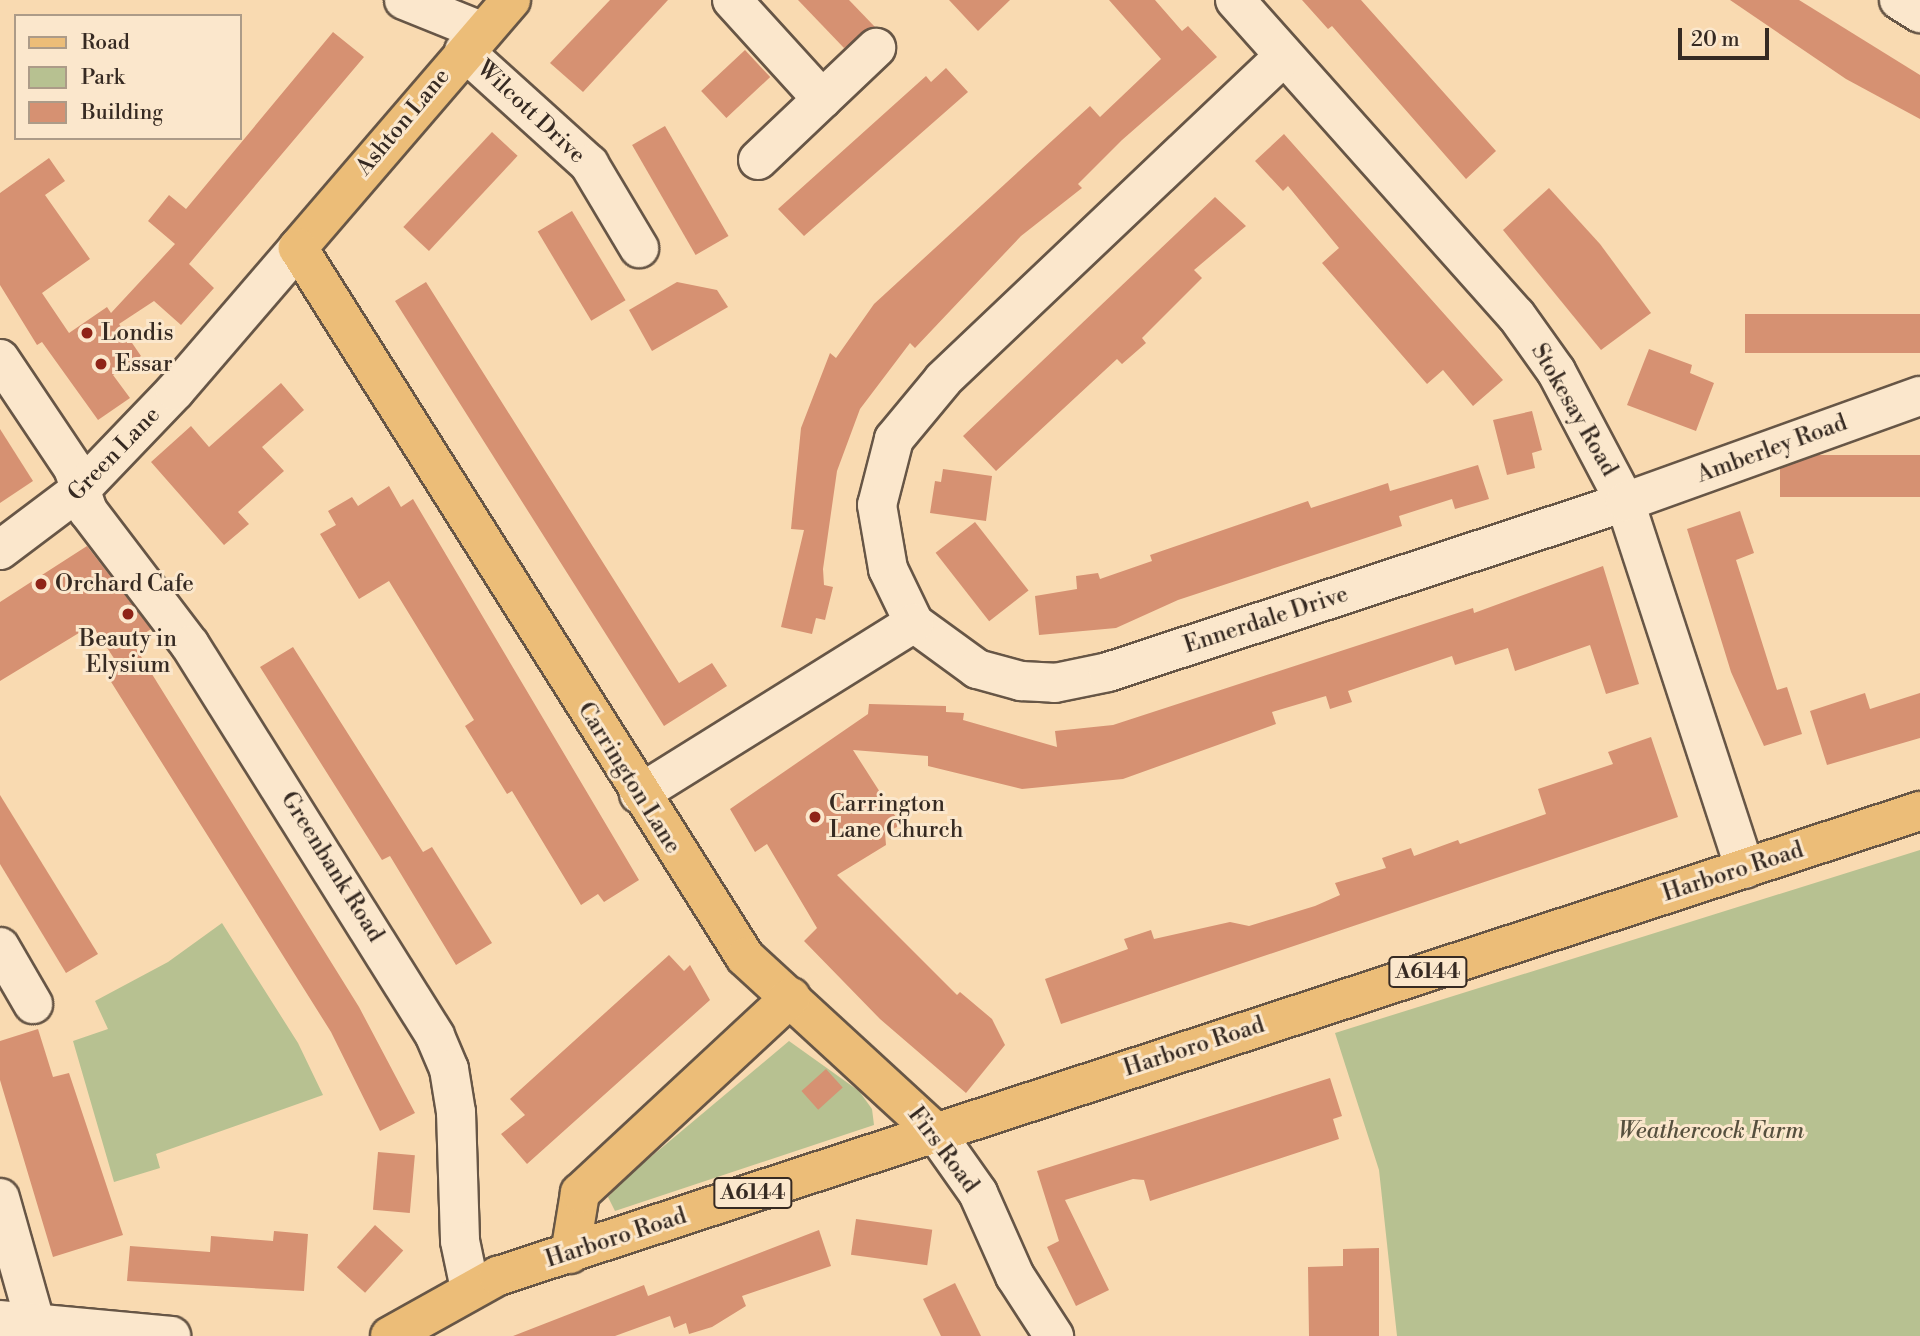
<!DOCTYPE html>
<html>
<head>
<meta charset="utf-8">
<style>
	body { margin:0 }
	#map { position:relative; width:1920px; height:1336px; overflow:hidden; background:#f9dab1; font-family:"Libre Bodoni",serif }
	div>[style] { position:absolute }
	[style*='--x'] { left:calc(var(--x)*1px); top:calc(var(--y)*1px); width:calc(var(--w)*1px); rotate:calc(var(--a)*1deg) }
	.green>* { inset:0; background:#b7c191 }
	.building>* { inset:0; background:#d69172; transform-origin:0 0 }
	.roads { filter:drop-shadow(2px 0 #675646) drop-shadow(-2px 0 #675646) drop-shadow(0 2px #675646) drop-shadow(0 -2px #675646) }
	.minor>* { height:38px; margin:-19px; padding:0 19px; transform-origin:19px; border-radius:19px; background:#fbe7cc }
	.major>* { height:38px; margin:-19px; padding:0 19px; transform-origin:19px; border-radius:19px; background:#ecbd78 }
	.dots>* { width:19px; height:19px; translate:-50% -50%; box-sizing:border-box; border:4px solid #fbe7cc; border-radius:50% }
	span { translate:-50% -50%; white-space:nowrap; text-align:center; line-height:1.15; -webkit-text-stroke:6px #fbe7cc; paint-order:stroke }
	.shield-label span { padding:2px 5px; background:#fbe7cc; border:2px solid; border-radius:5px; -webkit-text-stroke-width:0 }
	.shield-label { font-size:21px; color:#362a22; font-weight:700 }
	.street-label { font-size:23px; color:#362a22 }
	.poi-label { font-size:23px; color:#362a22 }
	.left { translate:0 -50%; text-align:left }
	.park-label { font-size:23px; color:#56503e; font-style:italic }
	.legend { position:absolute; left:14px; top:14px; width:228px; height:126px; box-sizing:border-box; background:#fbe7cc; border:2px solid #ac9b88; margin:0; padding:9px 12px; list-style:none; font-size:21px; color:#362a22 }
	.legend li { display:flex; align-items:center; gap:14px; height:35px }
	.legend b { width:35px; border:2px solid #ac9b88 }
	.scale { position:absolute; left:1678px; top:28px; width:91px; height:32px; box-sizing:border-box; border:4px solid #362a22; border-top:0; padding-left:9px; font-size:21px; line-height:24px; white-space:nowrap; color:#362a22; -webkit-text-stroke:5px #fbe7cc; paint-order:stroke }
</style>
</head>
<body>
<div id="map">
	<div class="green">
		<div style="clip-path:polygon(1920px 850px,1920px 1336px,1397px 1336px,1379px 1170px,1335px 1033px)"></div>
		<div style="clip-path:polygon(222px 923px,298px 1043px,323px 1095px,156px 1154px,160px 1168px,114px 1182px,73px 1041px,108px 1029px,95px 1001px,168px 962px)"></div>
		<div style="clip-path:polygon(789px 1041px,859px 1091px,872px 1109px,874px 1125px,615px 1211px,608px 1197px,628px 1176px)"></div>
	</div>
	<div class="building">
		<div style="clip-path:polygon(610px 0,668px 0,583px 92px,550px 63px)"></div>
		<div style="clip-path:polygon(798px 0,849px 0,875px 27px,844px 48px)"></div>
		<div style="clip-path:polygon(949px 0,1010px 0,978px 31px)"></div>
		<div style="clip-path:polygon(1109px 0,1155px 0,1182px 31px,1188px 26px,1217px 57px,1122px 140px,1078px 184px,1082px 188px,1021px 236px,915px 348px,910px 343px,860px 409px,837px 471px,823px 569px,824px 585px,833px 587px,825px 620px,816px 618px,812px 634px,781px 627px,804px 530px,791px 529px,801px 428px,830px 353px,836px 358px,874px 304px,1090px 106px,1100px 117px,1161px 59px)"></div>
		<div style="clip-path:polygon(1302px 0,1361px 0,1496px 151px,1466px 179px,1332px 26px,1328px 29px)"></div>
		<div style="clip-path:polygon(1730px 0,1799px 0,1920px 75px,1920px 119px,1846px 79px)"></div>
		<div style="clip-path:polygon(333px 32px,364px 57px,189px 264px,214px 288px,181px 325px,154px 301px,119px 324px,141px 356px,113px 375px,130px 398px,98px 420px,42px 342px,37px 345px,0 285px,0 193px,49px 158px,65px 181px,45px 195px,90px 259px,42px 293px,69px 333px,107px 307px,111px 313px,175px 244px,148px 221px,169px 195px,186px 209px)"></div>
		<div style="left:745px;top:50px;width:37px;height:60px;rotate:47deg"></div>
		<div style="clip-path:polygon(946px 68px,968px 92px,804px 236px,778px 209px,926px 76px,931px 82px)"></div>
		<div style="left:665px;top:126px;width:127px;height:38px;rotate:60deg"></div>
		<div style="left:492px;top:132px;width:35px;height:130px;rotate:43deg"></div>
		<div style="clip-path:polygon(1284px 134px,1503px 380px,1473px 406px,1443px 370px,1427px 384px,1322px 263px,1339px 248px,1288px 186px,1283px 191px,1255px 161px)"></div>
		<div style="clip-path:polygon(1549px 188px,1600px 244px,1651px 313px,1601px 350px,1503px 230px)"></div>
		<div style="clip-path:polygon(1215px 197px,1246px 226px,1194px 270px,1202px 278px,1142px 338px,1146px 343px,1122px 364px,1117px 359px,996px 471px,963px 436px)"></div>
		<div style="left:572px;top:211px;width:104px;height:40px;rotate:59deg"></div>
		<div style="clip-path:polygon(426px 282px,679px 683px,712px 663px,727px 686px,664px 726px,395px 301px)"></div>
		<div style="clip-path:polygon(677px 282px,717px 290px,728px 307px,652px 351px,629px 310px)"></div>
		<div style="left:1920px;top:314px;width:39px;height:175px;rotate:90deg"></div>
		<div style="clip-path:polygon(1649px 349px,1692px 365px,1690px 373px,1714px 383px,1696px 431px,1627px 405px)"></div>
		<div style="clip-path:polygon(281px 383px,304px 410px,262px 447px,284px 471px,238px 512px,249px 524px,224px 545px,151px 462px,191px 426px,209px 447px)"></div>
		<div style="clip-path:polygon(1532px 411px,1542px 450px,1532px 453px,1535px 468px,1507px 475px,1493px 420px)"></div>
		<div style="clip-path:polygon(0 429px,33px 481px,0 503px)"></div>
		<div style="left:1920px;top:455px;width:42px;height:140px;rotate:90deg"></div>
		<div style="clip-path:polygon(1478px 465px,1489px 499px,1455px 509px,1452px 499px,1399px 516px,1402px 526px,1178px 600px,1116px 628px,1039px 635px,1035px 596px,1077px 589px,1076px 576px,1098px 573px,1100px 579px,1152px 561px,1150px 555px,1308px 501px,1311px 508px,1388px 483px,1390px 491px)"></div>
		<div style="clip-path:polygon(943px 469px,992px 476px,986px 521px,930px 513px,935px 481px,941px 482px)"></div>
		<div style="clip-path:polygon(389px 486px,401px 507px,413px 499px,639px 880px,604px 902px,598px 894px,581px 905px,512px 791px,507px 794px,465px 726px,474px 720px,389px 581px,359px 599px,320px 534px,336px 525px,328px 511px,352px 497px,358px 506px)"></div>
		<div style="clip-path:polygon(1740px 511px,1754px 553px,1736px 560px,1777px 690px,1787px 687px,1802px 734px,1764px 746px,1731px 672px,1687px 529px)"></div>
		<div style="left:975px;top:522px;width:87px;height:50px;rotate:52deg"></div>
		<div style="clip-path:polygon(87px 546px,151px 629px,132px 642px,359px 1007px,415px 1113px,380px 1131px,331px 1032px,108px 677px,121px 669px,92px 625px,0 681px,0 602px)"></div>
		<div style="clip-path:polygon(1603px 566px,1639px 684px,1606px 694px,1590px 645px,1515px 671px,1508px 648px,1455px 665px,1452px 656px,1348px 691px,1352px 702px,1330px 709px,1326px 696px,1272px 712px,1276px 724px,1123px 779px,1022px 789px,928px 766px,928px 756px,853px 750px,901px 825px,885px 833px,886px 845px,837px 875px,957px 995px,960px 992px,992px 1019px,1005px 1045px,966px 1093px,880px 1019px,804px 941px,817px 928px,767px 844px,755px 852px,730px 809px,868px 714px,869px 704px,946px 706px,946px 712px,964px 713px,963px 720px,1057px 747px,1055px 731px,1113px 725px,1473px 608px,1474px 613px)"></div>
		<div style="clip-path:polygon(293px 647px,423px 852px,432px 847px,492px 943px,456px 965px,390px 856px,382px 860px,260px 667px)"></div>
		<div style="clip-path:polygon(1865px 693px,1870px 709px,1920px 693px,1920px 738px,1827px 765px,1810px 711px)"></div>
		<div style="clip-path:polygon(1651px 737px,1678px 817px,1061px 1024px,1045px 979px,1128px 949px,1124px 939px,1151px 930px,1154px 939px,1230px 922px,1249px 926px,1315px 906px,1340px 895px,1335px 883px,1386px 868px,1382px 858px,1411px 848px,1414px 856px,1458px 840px,1460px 844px,1546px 814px,1538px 789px,1613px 764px,1608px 752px)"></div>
		<div style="clip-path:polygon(0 795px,98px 954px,66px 973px,0 864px)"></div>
		<div style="clip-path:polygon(669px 955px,684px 971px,690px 965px,710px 1000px,527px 1164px,501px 1134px,525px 1115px,510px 1099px)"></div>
		<div style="clip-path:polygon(38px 1029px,53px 1077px,69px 1073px,123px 1235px,53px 1257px,0 1080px,0 1041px)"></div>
		<div style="left:826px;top:1069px;width:25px;height:33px;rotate:48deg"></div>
		<div style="clip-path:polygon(1330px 1078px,1342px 1116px,1333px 1119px,1339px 1139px,1150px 1201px,1144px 1180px,1133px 1179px,1065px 1200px,1109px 1290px,1076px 1306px,1047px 1247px,1059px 1241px,1037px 1171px)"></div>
		<div style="left:378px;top:1152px;width:37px;height:58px;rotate:5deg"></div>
		<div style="left:856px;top:1219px;width:77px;height:36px;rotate:8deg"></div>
		<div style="left:375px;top:1225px;width:38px;height:57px;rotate:42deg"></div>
		<div style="clip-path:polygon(819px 1230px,831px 1266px,742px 1296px,746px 1306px,712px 1327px,689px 1334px,686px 1323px,674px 1328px,670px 1316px,615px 1336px,513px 1336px,644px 1285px,648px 1296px)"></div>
		<div style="clip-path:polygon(274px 1231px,308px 1234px,304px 1291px,127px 1281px,130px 1246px,210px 1252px,211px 1236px,273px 1241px)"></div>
		<div style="clip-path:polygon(1379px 1248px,1379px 1336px,1309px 1336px,1308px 1267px,1343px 1266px,1343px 1249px)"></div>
		<div style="clip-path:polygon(955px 1283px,981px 1336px,941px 1336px,923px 1299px)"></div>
	</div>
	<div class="roads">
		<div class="minor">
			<div style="--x:404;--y:0;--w:83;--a:21.9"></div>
			<div style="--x:732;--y:0;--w:134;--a:47.7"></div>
			<div style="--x:1235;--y:0;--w:422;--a:48.3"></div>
			<div style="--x:1516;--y:315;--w:69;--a:54.5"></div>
			<div style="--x:1556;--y:371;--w:148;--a:62.2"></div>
			<div style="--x:1625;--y:502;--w:386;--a:71.9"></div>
			<div style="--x:1899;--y:0;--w:25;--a:32"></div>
			<div style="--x:464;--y:51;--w:169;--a:42.1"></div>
			<div style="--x:589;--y:164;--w:98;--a:59.2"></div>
			<div style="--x:1284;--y:56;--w:470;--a:136.5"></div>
			<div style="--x:943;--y:380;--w:77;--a:129.7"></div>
			<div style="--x:894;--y:439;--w:68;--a:104.4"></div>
			<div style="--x:877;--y:505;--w:65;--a:80.2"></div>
			<div style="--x:888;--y:569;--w:60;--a:64.3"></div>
			<div style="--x:914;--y:623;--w:78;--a:36.1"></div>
			<div style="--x:977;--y:669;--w:46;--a:15.3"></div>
			<div style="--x:1021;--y:681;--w:34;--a:3"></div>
			<div style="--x:1055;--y:683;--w:54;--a:-11.7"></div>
			<div style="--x:1108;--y:672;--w:544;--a:-18.2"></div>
			<div style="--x:1625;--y:502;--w:313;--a:-19.8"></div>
			<div style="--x:758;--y:160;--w:163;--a:-43.5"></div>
			<div style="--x:0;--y:359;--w:131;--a:56.2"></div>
			<div style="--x:73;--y:468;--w:46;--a:70.8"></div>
			<div style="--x:88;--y:511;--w:168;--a:52.7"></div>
			<div style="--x:190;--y:645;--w:461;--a:57.9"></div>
			<div style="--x:435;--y:1036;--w:36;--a:67"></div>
			<div style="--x:449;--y:1069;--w:44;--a:80.8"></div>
			<div style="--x:456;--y:1112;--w:129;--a:88.2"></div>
			<div style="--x:460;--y:1241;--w:49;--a:78.2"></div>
			<div style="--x:0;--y:550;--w:101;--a:-37"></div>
			<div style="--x:81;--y:489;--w:136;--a:-46.2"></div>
			<div style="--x:175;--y:391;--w:189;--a:-49.3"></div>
			<div style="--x:639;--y:794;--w:324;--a:-31.9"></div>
			<div style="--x:0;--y:947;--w:66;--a:59.9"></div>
			<div style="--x:935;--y:1132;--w:75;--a:54.8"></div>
			<div style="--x:978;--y:1193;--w:91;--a:66"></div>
			<div style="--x:1015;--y:1276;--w:72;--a:57"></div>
			<div style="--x:0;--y:1198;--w:129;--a:74.2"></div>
			<div style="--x:0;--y:1320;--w:172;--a:5.3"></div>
		</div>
		<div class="major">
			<div style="--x:511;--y:0;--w:327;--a:130.7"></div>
			<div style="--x:298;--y:248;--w:838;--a:57.77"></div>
			<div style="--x:745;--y:957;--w:258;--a:42.6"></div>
			<div style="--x:570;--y:1254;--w:62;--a:-80.7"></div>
			<div style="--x:580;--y:1193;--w:288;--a:-42.9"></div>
			<div style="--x:390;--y:1336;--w:124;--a:-29.1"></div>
			<div style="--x:498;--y:1276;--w:1496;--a:-18.11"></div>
		</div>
	</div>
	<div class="dots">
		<div style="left:87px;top:333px;background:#8f2418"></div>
		<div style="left:101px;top:364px;background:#8f2418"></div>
		<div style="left:41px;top:584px;background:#8f2418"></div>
		<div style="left:128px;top:614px;background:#8f2418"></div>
		<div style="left:815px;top:817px;background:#8f2418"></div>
	</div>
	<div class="shield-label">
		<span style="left:1428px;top:972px">A6144</span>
		<span style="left:753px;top:1193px">A6144</span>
	</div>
	<div class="street-label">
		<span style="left:531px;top:112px;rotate:43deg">Wilcott Drive</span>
		<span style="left:403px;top:122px;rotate:-50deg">Ashton Lane</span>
		<span style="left:1574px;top:410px;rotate:60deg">Stokesay Road</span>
		<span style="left:1772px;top:449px;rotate:-20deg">Amberley Road</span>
		<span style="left:114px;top:454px;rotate:-46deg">Green Lane</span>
		<span style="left:1266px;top:620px;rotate:-18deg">Ennerdale Drive</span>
		<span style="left:629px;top:778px;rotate:58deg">Carrington Lane</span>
		<span style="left:332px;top:867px;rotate:58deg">Greenbank Road</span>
		<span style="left:1733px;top:872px;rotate:-18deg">Harboro Road</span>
		<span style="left:1194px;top:1047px;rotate:-18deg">Harboro Road</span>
		<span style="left:943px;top:1150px;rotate:53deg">Firs Road</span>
		<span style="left:616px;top:1238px;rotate:-18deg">Harboro Road</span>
	</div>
	<div class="poi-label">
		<span class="left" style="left:101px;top:333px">Londis</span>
		<span class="left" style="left:115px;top:364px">Essar</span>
		<span class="left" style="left:55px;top:584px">Orchard Cafe</span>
		<span style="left:128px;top:652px">Beauty in<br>Elysium</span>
		<span class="left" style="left:829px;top:817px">Carrington<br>Lane Church</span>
	</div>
	<div class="park-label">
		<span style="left:1711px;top:1131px">Weathercock Farm</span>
	</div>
	<ul class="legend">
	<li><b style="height:9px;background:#ecbd78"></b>Road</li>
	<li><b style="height:19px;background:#b7c191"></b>Park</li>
	<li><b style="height:19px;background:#d69172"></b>Building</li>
	</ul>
	<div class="scale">20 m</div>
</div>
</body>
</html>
